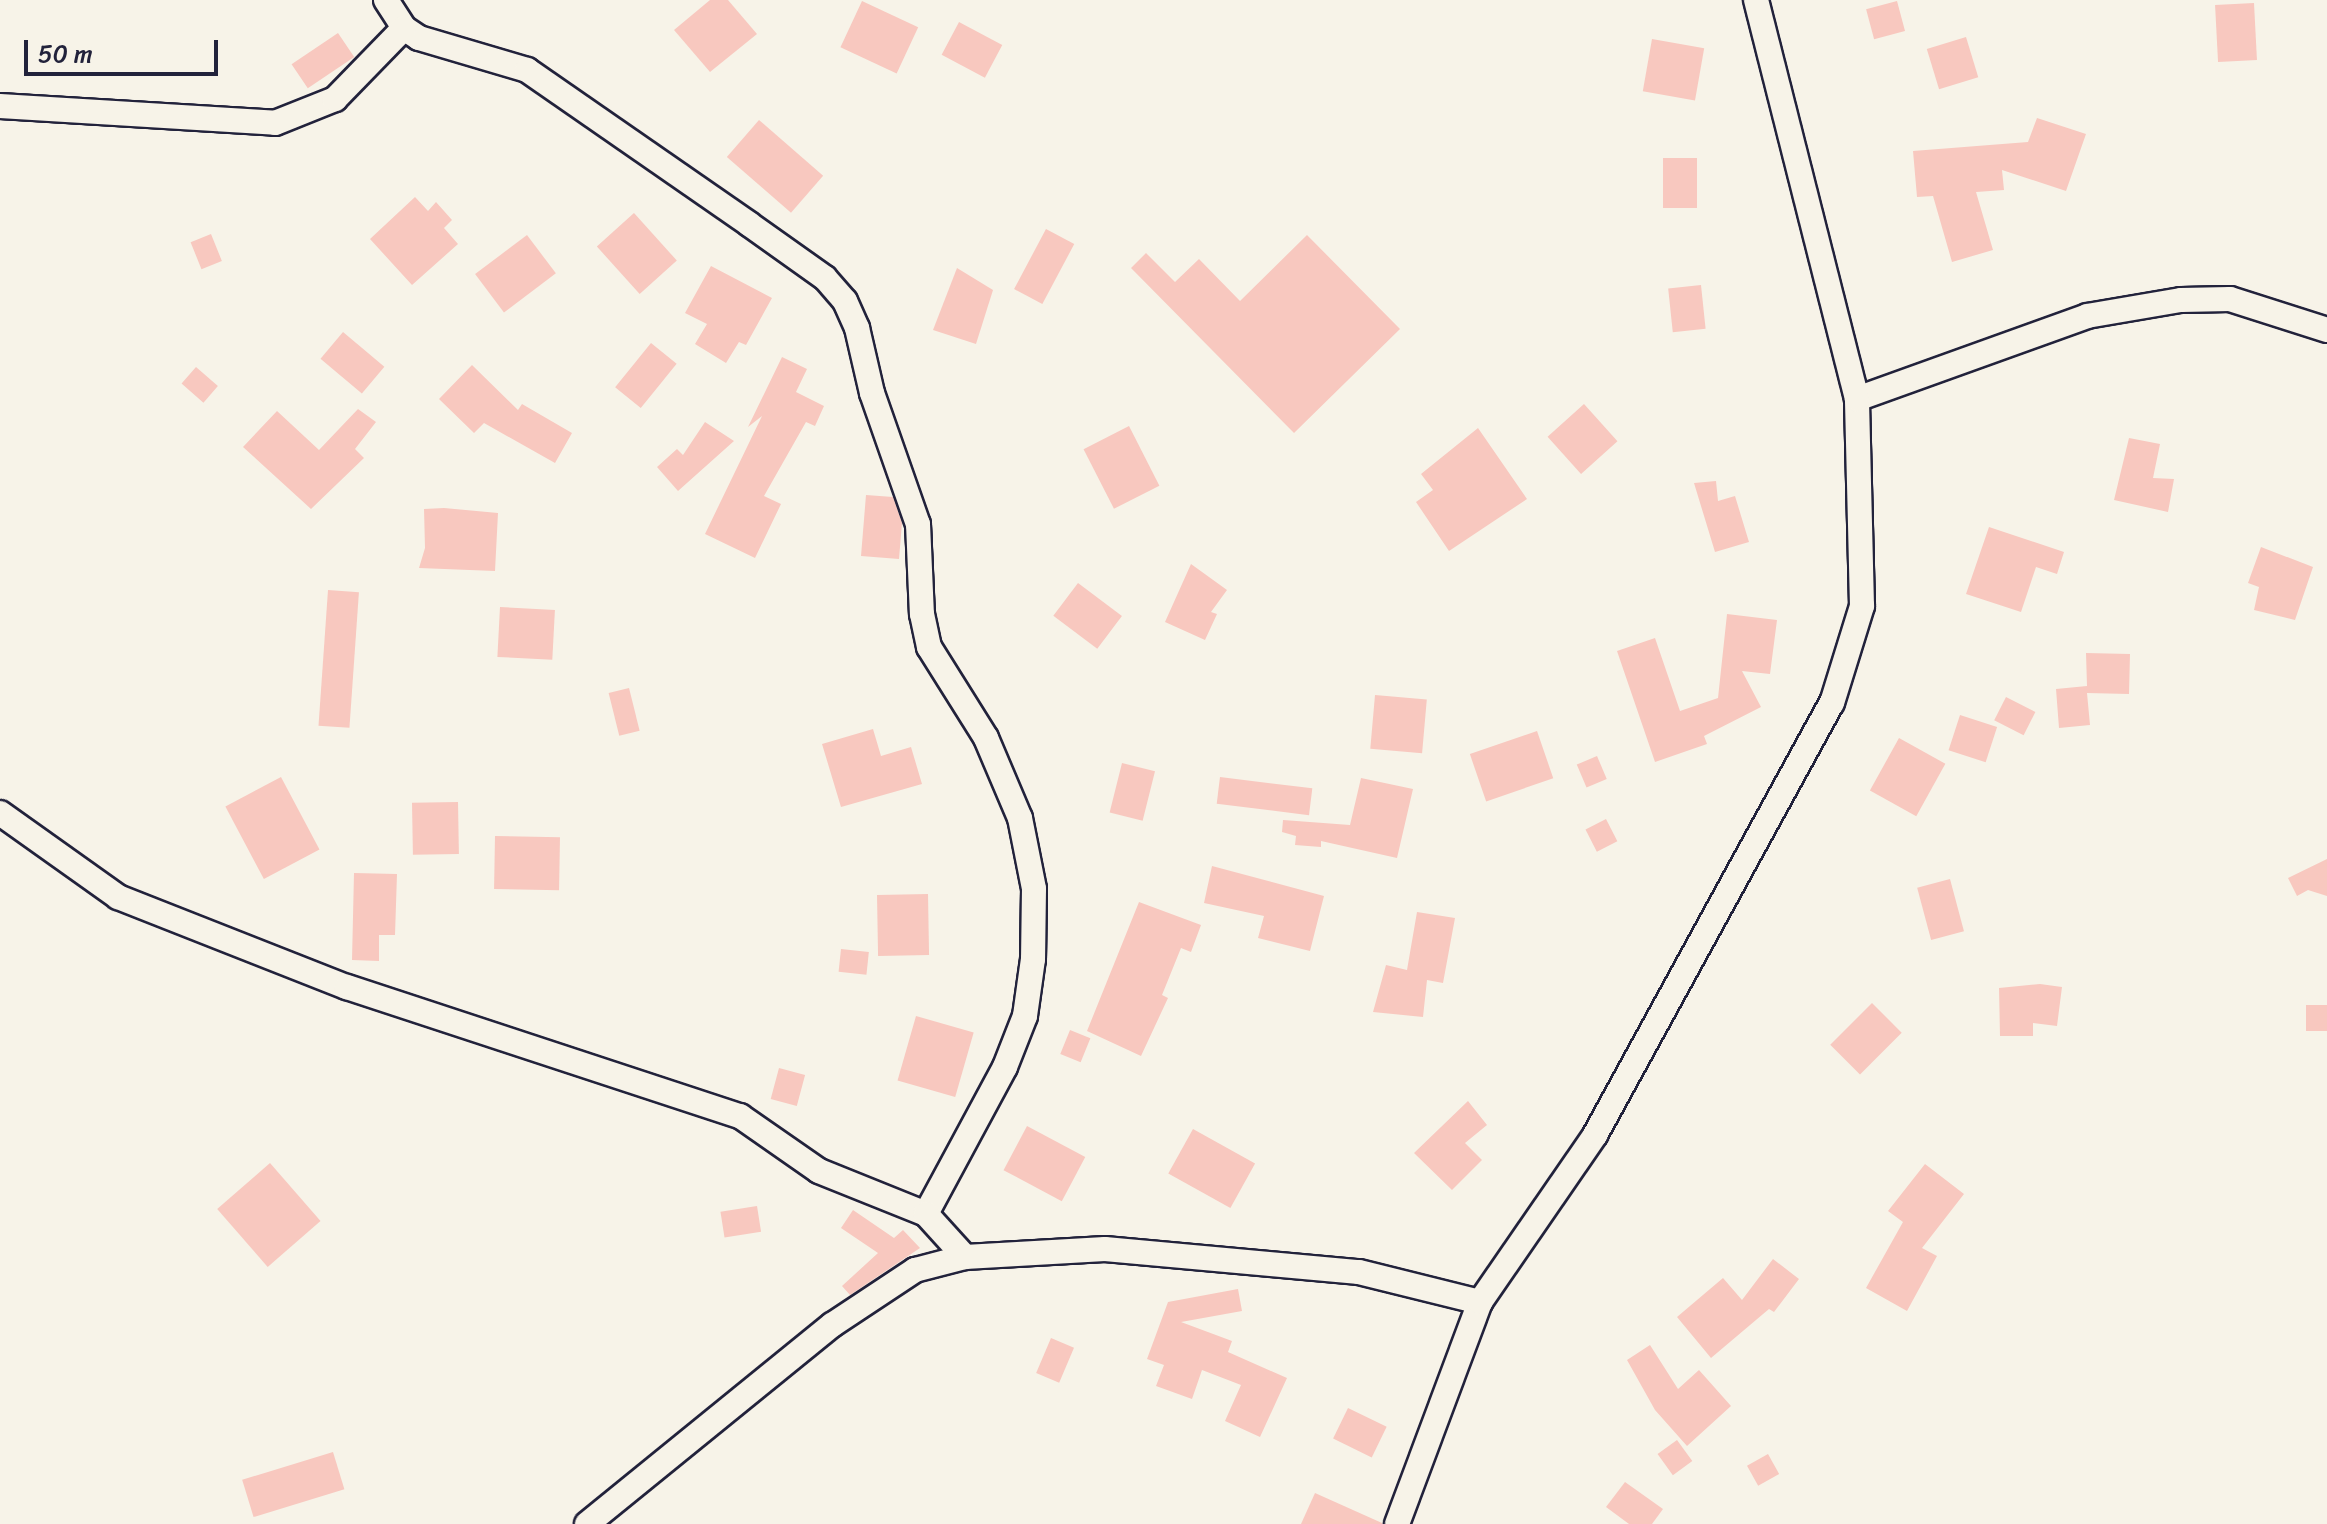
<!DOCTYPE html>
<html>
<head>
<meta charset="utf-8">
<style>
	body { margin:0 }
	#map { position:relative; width:2327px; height:1524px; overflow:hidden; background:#f7f3e8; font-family:Sriracha,sans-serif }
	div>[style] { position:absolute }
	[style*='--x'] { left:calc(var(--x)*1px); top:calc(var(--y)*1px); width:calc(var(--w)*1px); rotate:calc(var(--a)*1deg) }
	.building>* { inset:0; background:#f8c8bf; transform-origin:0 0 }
	.roads { filter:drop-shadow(2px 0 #22223b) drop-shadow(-2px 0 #22223b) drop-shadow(0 2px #22223b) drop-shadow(0 -2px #22223b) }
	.minor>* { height:24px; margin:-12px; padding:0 12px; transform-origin:12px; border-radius:12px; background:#f7f3e8 }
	span { translate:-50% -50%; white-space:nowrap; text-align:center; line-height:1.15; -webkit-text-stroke:8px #f7f3e8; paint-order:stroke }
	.scale { position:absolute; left:24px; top:40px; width:194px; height:36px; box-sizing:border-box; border:4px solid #22223b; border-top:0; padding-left:10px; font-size:24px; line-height:28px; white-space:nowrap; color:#22223b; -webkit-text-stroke:6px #f7f3e8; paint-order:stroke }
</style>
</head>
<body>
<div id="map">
	<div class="building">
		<div style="clip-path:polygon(710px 0,728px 0,757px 34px,710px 72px,674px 30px)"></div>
		<div style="left:862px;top:1px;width:62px;height:51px;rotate:25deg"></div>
		<div style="left:1897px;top:1px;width:31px;height:32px;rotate:75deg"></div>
		<div style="left:2254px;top:3px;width:57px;height:39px;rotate:87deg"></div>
		<div style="left:959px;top:22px;width:49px;height:37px;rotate:28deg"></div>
		<div style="left:338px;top:33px;width:29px;height:56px;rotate:56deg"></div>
		<div style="left:1966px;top:37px;width:42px;height:41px;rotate:73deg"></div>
		<div style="left:1652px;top:39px;width:53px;height:53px;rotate:10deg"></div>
		<div style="clip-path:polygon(2037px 118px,2086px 134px,2066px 191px,2002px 170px,2004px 190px,1976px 192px,1993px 250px,1952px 262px,1933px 196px,1917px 197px,1913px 151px,2028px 142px)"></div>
		<div style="left:759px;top:120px;width:85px;height:49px;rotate:41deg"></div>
		<div style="left:1663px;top:158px;width:34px;height:50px"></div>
		<div style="clip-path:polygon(415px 197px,428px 211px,436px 202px,452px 220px,444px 228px,458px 244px,412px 285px,370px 239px)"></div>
		<div style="left:634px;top:213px;width:64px;height:50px;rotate:48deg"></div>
		<div style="left:1046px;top:229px;width:32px;height:68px;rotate:28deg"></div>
		<div style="left:211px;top:234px;width:29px;height:22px;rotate:68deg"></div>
		<div style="left:527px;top:235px;width:48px;height:65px;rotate:53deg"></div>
		<div style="clip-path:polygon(1307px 235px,1400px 329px,1294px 433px,1131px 268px,1146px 253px,1175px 282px,1199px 259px,1240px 301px)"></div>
		<div style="clip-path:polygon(711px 266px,772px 298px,746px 345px,739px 342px,726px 363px,695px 344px,707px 324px,685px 313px)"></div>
		<div style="clip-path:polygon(957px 268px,993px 290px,976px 344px,933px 330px)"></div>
		<div style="left:1701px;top:285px;width:44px;height:33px;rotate:84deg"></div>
		<div style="left:343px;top:332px;width:54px;height:35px;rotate:40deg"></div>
		<div style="left:651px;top:343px;width:33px;height:57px;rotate:39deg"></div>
		<div style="clip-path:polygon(782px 357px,807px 369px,796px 392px,824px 406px,815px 426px,806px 422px,764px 496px,781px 504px,755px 558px,705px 534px,762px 416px,748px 427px)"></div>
		<div style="clip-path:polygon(472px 365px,518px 410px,522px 404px,572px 433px,555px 463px,484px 423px,474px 433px,439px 399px)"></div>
		<div style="left:196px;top:367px;width:29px;height:22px;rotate:41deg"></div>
		<div style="left:1584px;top:404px;width:50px;height:49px;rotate:48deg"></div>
		<div style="clip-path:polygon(358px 409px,376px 422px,355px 449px,364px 458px,311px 509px,243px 447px,277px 411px,319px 450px)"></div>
		<div style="clip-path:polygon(705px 422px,734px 441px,678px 491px,657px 467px,677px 449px,683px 455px)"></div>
		<div style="left:1129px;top:426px;width:67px;height:51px;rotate:63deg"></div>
		<div style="clip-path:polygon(1478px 428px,1527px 499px,1449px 551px,1416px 502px,1433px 490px,1421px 474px)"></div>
		<div style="clip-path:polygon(2129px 438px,2160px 444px,2153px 478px,2174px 479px,2168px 512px,2114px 500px)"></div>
		<div style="clip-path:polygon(1716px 481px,1718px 501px,1735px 496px,1749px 542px,1715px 552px,1694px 483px)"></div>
		<div style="clip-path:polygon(866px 495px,893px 497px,902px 523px,899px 559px,861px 556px)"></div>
		<div style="clip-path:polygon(444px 508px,498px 513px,495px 571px,419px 568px,425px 548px,424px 509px)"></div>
		<div style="clip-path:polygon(1989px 527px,2064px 552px,2057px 574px,2036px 567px,2021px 612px,1966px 594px)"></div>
		<div style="clip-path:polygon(2261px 547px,2313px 567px,2295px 620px,2254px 610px,2259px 587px,2248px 583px)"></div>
		<div style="clip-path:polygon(1191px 564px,1227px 590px,1211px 612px,1217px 614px,1205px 640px,1165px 622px)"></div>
		<div style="left:1078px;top:583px;width:55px;height:41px;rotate:37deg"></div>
		<div style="left:328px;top:590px;width:31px;height:136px;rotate:4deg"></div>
		<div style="left:500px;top:607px;width:55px;height:50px;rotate:3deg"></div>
		<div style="clip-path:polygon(1727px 614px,1777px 620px,1770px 674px,1742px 671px,1761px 707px,1704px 736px,1707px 744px,1655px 762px,1617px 651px,1655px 638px,1680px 711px,1718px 698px)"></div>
		<div style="clip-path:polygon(2086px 653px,2130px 654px,2129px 694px,2087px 693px,2090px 725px,2059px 728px,2056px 689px,2087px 686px)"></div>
		<div style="left:629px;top:688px;width:44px;height:21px;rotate:76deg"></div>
		<div style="left:1375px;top:695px;width:52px;height:54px;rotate:5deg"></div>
		<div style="left:2006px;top:697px;width:33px;height:26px;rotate:27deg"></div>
		<div style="left:1960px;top:715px;width:39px;height:37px;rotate:18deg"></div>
		<div style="clip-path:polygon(873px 729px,881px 756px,911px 747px,922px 784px,841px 807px,822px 744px)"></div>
		<div style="left:1537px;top:731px;width:50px;height:71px;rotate:71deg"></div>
		<div style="left:1899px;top:738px;width:53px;height:60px;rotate:29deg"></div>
		<div style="left:1597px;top:756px;width:25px;height:22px;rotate:67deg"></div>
		<div style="left:1122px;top:763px;width:34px;height:51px;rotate:14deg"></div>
		<div style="left:281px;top:777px;width:82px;height:63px;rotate:62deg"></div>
		<div style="left:1220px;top:777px;width:93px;height:27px;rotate:7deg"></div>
		<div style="clip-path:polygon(1361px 778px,1413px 789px,1397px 858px,1321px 841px,1321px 847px,1295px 845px,1296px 836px,1282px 832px,1283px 820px,1350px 825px)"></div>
		<div style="left:458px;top:802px;width:52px;height:46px;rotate:89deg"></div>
		<div style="left:1606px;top:819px;width:25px;height:23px;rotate:63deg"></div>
		<div style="left:495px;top:836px;width:65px;height:53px;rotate:1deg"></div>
		<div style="clip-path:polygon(2327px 859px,2327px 896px,2308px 890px,2297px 896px,2288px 878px)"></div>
		<div style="clip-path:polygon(1212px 866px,1324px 896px,1310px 951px,1258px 938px,1264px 916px,1204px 903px)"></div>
		<div style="clip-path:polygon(354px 873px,397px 874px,395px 935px,379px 935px,379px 961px,352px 960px)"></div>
		<div style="left:1950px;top:879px;width:54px;height:34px;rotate:75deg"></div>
		<div style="left:928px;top:894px;width:61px;height:51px;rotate:89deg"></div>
		<div style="clip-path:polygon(1139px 902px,1201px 925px,1191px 952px,1181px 948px,1162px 995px,1168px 998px,1141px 1056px,1087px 1031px)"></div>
		<div style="clip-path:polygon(1417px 912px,1455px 918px,1443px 983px,1427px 980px,1423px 1017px,1373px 1012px,1386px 965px,1407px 970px)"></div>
		<div style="left:841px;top:949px;width:28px;height:23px;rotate:6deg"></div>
		<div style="clip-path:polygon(2040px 984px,2062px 987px,2057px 1026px,2033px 1023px,2033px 1036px,2000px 1036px,1999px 988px)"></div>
		<div style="left:1872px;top:1003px;width:42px;height:59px;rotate:45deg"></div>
		<div style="left:2306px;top:1005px;width:21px;height:26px"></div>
		<div style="left:916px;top:1016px;width:60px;height:67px;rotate:16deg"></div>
		<div style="left:1070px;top:1030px;width:22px;height:26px;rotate:22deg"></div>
		<div style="left:779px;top:1068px;width:27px;height:32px;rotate:15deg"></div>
		<div style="clip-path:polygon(1468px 1101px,1487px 1125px,1465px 1143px,1482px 1160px,1452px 1190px,1414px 1153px)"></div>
		<div style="left:1027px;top:1126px;width:66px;height:50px;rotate:28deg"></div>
		<div style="left:1193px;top:1129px;width:71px;height:51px;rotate:29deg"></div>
		<div style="left:270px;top:1163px;width:77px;height:70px;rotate:49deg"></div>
		<div style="clip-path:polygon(1925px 1164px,1964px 1194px,1922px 1248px,1937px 1256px,1907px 1311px,1866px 1288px,1903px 1222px,1888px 1211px)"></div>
		<div style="left:757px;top:1206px;width:26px;height:37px;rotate:81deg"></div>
		<div style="clip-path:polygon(853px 1210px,894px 1238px,903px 1230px,920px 1248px,850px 1295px,842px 1286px,878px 1253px,841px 1228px)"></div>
		<div style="clip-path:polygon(1773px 1259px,1799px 1279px,1774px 1312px,1769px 1309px,1711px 1358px,1677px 1317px,1723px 1278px,1742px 1300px)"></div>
		<div style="clip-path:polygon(1238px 1289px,1242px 1311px,1181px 1322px,1232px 1341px,1228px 1352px,1287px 1378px,1260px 1437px,1225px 1421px,1241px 1385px,1202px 1370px,1192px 1399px,1156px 1386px,1164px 1365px,1147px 1359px,1168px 1302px)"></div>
		<div style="left:1051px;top:1338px;width:25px;height:38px;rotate:23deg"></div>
		<div style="clip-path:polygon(1650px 1345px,1678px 1389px,1699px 1370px,1731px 1406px,1687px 1446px,1655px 1410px,1627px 1360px)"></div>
		<div style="left:1348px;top:1408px;width:43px;height:34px;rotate:26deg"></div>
		<div style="left:1677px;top:1440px;width:26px;height:24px;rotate:54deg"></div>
		<div style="left:333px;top:1452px;width:39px;height:95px;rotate:73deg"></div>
		<div style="left:1768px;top:1454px;width:23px;height:24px;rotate:61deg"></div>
		<div style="clip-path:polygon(1625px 1482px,1663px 1509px,1652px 1524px,1629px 1524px,1606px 1507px)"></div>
		<div style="clip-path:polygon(1315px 1493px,1382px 1523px,1382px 1524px,1301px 1524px)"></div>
	</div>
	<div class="roads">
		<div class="minor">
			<div style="--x:386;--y:0;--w:33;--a:57"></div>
			<div style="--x:404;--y:28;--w:18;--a:34"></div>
			<div style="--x:419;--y:38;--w:113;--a:16.5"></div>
			<div style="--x:527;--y:70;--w:270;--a:34.7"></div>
			<div style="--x:749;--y:224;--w:93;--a:35.4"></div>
			<div style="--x:825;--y:278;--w:30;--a:49"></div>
			<div style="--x:845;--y:301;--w:30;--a:66"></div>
			<div style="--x:857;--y:328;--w:67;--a:77"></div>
			<div style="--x:872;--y:393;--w:139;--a:70.7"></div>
			<div style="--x:918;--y:524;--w:90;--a:87.5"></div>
			<div style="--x:922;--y:614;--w:34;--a:78"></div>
			<div style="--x:929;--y:647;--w:107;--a:57.9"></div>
			<div style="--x:986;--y:738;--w:87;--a:67"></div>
			<div style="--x:1020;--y:818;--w:72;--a:78.8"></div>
			<div style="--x:1034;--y:889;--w:70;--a:90.8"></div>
			<div style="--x:1033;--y:959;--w:58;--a:98"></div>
			<div style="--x:1025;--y:1016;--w:55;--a:111.4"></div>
			<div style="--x:1005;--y:1067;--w:167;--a:118.3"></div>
			<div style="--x:0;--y:106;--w:276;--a:3.5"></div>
			<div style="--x:275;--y:123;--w:65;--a:-21.8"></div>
			<div style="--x:335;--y:99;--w:99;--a:-45.8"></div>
			<div style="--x:1857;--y:399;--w:245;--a:-19.8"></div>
			<div style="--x:2087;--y:316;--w:95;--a:-9.7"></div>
			<div style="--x:2181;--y:300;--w:49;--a:-1.2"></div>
			<div style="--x:2230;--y:299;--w:102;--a:17.7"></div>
			<div style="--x:0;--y:813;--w:145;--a:35.4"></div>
			<div style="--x:118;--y:897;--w:246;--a:21.5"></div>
			<div style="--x:347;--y:987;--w:414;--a:18.2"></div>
			<div style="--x:740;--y:1116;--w:96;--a:34.8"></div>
			<div style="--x:819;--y:1171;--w:115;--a:21.9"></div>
			<div style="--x:926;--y:1214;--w:58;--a:47.8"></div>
			<div style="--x:587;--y:1524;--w:316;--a:-39.1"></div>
			<div style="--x:832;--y:1325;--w:100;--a:-33.5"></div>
			<div style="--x:915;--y:1270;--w:52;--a:-14.6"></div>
			<div style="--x:965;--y:1257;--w:140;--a:-3.3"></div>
			<div style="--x:1105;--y:1249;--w:255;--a:5.2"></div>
			<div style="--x:1359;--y:1272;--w:125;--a:13.9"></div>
			<div style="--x:1397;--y:1524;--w:237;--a:-69.5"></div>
			<div style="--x:1480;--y:1302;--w:203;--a:-55.4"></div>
			<div style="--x:1595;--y:1135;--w:493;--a:-61.3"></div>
			<div style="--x:1832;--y:703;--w:102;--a:-72.8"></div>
			<div style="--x:1862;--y:606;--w:207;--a:-91.4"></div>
			<div style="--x:1857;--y:399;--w:412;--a:-104.2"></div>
		</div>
	</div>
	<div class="scale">50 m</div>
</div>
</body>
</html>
